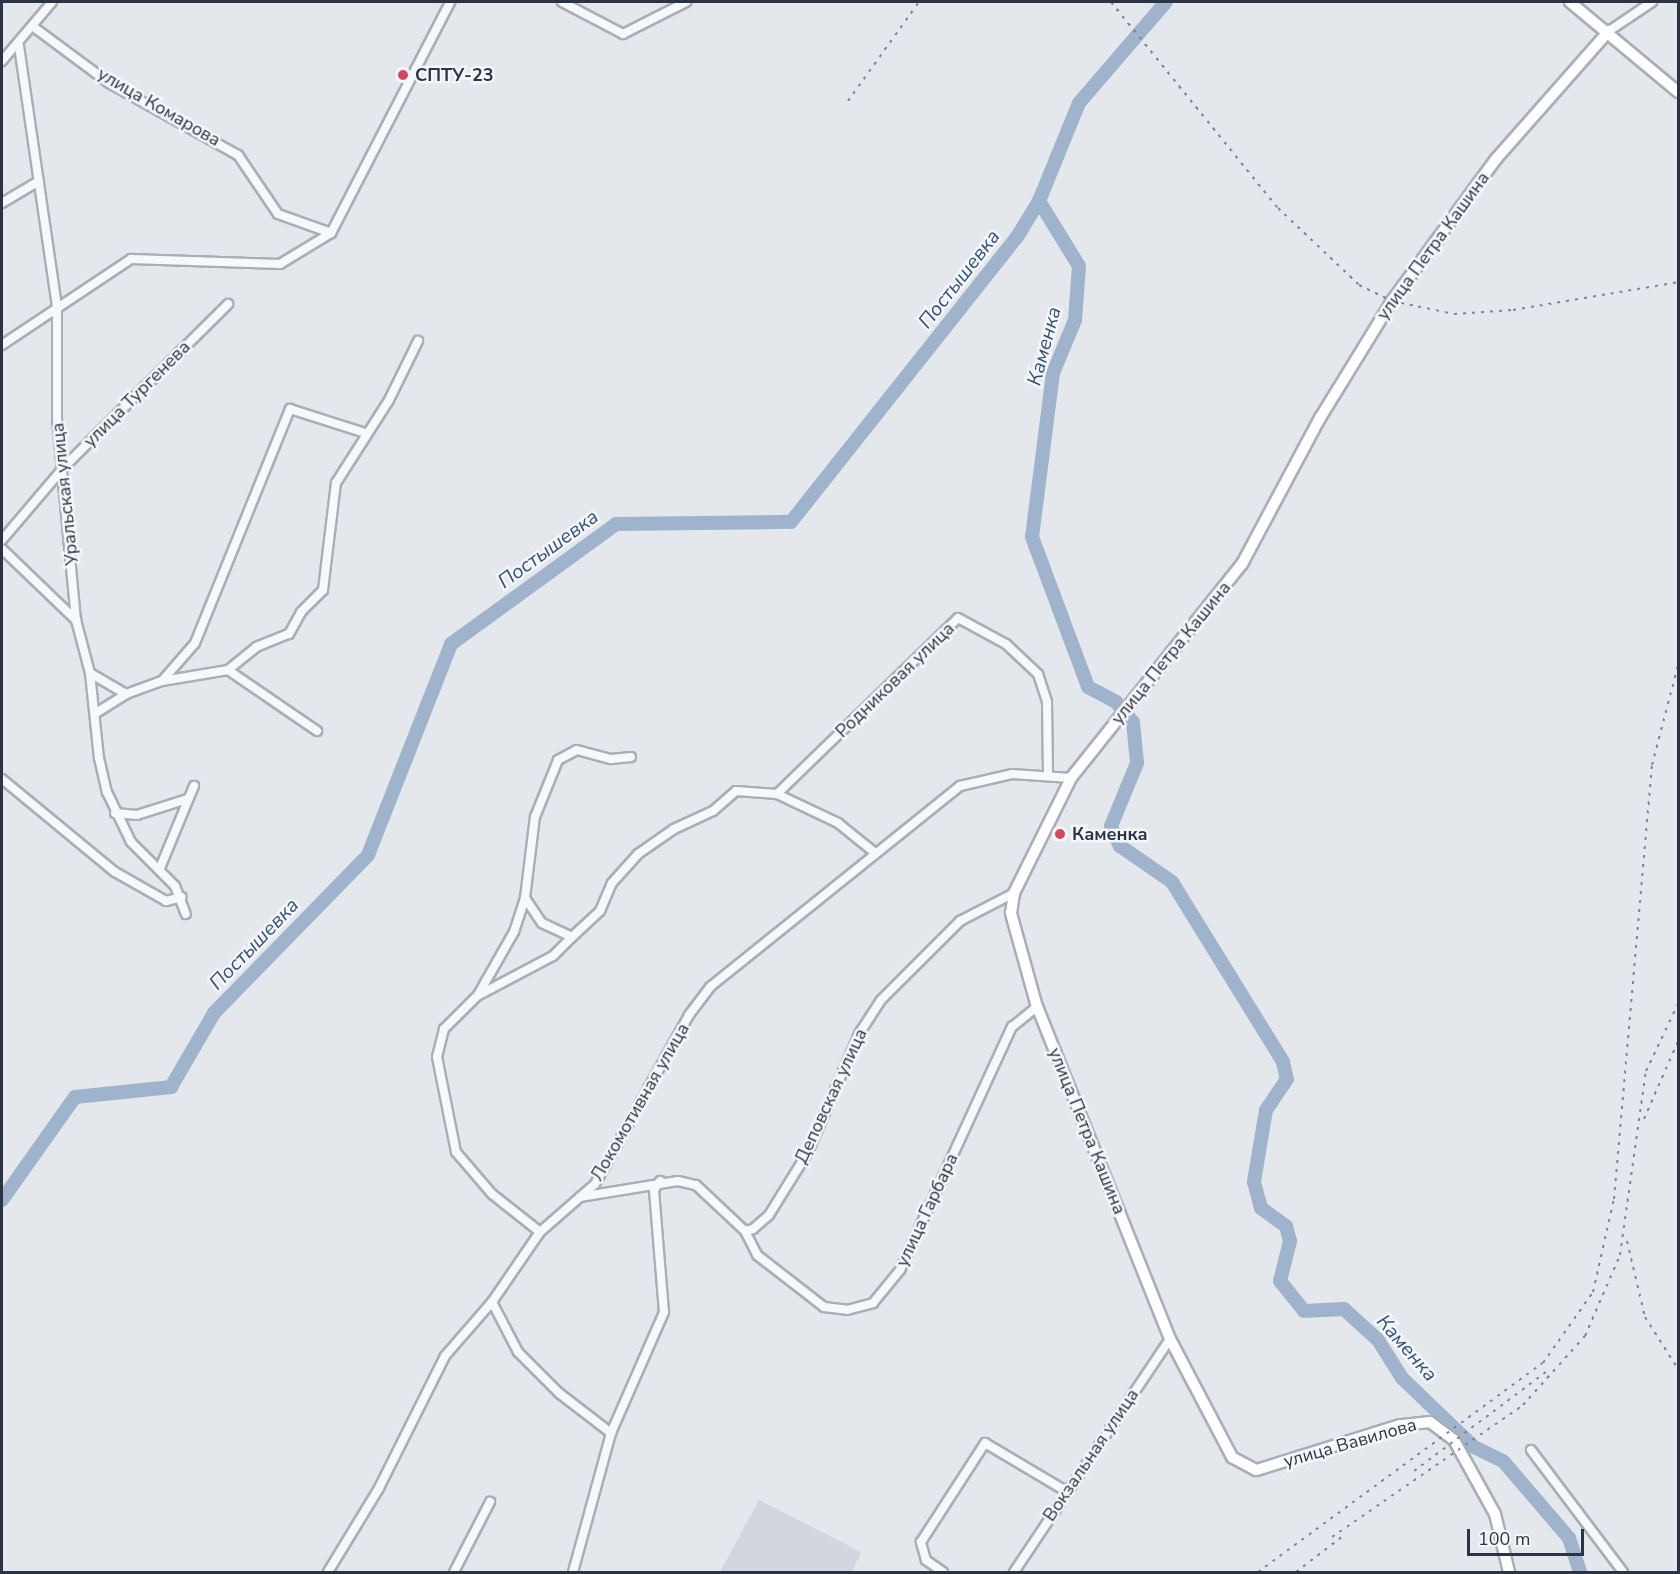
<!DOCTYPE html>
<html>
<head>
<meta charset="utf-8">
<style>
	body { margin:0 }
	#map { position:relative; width:1680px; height:1574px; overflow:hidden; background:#e4e7ec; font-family:"Nunito Sans",sans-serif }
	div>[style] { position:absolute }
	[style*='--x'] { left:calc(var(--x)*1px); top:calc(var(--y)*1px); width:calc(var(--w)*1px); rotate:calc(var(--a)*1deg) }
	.built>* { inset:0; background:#d2d6de }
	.river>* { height:14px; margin:-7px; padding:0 7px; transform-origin:7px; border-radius:7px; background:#9fb4cc }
	.roads { filter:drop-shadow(2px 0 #a9aeb7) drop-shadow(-2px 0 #a9aeb7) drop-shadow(0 2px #a9aeb7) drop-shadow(0 -2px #a9aeb7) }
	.minor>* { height:8px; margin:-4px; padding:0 4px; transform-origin:4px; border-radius:4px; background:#f7f8fa }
	.major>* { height:10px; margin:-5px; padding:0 5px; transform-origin:5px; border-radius:5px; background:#fff }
	.rail>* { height:2px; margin-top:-1px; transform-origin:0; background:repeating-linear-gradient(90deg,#7d8696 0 3px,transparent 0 9px) }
	.dots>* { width:16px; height:16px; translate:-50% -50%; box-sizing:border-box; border:3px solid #f4f6f9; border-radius:50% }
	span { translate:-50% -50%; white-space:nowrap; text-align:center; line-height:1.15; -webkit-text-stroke:5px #f4f6f9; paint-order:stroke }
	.poi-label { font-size:18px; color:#2b3445; font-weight:700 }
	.left { translate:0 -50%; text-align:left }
	.street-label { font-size:18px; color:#2b3445 }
	.water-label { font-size:20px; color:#34527a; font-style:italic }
	.frame { position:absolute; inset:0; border:3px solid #2b3445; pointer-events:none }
	.scale { position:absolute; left:1467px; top:1529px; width:117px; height:27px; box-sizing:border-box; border:3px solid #2b3445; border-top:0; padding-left:8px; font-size:18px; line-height:21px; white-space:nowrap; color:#2b3445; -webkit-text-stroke:4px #f4f6f9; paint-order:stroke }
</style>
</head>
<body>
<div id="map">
	<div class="built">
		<div style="clip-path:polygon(759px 1500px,861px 1552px,852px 1572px,720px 1572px)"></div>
	</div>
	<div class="river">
		<div style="--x:1039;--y:201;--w:76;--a:58.4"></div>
		<div style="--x:1079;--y:266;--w:54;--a:94.2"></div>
		<div style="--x:1075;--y:320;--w:57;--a:112.5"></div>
		<div style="--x:1053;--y:373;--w:165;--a:97.3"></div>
		<div style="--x:1032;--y:537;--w:160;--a:69.5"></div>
		<div style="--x:1088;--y:687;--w:32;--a:28"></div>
		<div style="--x:1116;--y:702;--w:26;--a:50"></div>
		<div style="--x:1133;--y:722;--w:41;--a:84.4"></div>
		<div style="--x:1137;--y:763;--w:68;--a:112.4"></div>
		<div style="--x:1111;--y:826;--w:22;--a:66"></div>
		<div style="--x:1120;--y:846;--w:63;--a:34.7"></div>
		<div style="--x:1172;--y:882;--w:211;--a:58.3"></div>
		<div style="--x:1283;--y:1062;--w:17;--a:77"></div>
		<div style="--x:1287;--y:1079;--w:37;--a:124"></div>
		<div style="--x:1266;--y:1110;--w:73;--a:99.5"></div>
		<div style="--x:1254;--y:1182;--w:27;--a:75"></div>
		<div style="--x:1261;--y:1208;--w:31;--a:36"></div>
		<div style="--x:1286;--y:1226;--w:16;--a:75"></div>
		<div style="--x:1290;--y:1241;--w:41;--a:104"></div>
		<div style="--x:1280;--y:1281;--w:38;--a:51"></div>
		<div style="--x:1304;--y:1311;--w:40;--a:-2.9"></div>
		<div style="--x:1344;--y:1309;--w:46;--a:42.4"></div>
		<div style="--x:1378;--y:1340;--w:45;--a:57.7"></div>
		<div style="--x:1402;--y:1378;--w:100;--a:43.8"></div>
		<div style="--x:1474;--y:1447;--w:32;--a:26"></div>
		<div style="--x:1503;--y:1461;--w:101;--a:49.4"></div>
		<div style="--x:1569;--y:1538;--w:36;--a:72"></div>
		<div style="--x:2;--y:1200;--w:126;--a:-54.7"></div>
		<div style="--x:75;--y:1097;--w:97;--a:-5.9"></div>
		<div style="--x:171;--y:1087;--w:86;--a:-59.8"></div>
		<div style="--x:214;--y:1013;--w:221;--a:-45.7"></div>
		<div style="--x:368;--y:855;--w:227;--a:-68.5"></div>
		<div style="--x:451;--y:644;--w:204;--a:-36"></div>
		<div style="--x:616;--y:524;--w:175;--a:-0.7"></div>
		<div style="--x:791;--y:522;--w:364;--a:-51.6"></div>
		<div style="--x:1017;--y:237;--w:42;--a:-58.6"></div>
		<div style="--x:1039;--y:201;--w:106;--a:-67.8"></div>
		<div style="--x:1079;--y:103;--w:133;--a:-49.3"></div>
	</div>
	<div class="roads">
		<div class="minor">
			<div style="--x:562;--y:2;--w:69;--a:27.7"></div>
			<div style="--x:623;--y:34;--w:71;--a:-26.9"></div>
			<div style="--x:35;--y:28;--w:92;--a:36.6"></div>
			<div style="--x:109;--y:83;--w:148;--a:29.2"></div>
			<div style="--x:238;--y:155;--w:71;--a:55.9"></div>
			<div style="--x:278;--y:214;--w:56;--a:19.7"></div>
			<div style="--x:1609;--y:31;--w:52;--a:-34"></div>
			<div style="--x:19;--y:46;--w:265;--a:81.7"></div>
			<div style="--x:57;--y:308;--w:111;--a:90"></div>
			<div style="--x:57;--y:419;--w:202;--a:84.6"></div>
			<div style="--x:76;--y:620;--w:55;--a:75.2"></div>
			<div style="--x:90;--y:673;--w:85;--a:84"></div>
			<div style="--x:99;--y:758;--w:35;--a:77"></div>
			<div style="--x:107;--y:792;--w:55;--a:64.4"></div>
			<div style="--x:131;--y:842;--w:62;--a:45"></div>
			<div style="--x:175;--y:886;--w:30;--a:69"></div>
			<div style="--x:2;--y:61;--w:77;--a:-49.7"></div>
			<div style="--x:2;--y:203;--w:43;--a:-30.7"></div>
			<div style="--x:2;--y:345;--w:155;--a:-33.7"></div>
			<div style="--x:131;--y:259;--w:149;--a:1.9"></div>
			<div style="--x:280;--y:264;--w:60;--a:-31.3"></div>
			<div style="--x:331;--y:233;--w:260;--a:-62.7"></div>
			<div style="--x:2;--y:540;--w:97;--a:-49.6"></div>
			<div style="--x:65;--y:466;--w:230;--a:-44.8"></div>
			<div style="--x:2;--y:549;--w:103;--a:43.8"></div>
			<div style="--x:228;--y:670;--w:36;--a:-39"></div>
			<div style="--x:256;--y:647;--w:35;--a:-22"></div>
			<div style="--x:289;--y:634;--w:25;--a:-61"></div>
			<div style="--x:301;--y:612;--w:31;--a:-45"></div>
			<div style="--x:323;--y:590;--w:108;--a:-83.1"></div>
			<div style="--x:336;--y:483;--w:98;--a:-57.4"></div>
			<div style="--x:389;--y:400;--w:66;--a:-63.8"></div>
			<div style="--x:90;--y:673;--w:42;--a:30.3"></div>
			<div style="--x:126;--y:694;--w:38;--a:-20"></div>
			<div style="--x:162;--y:681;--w:67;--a:-9.5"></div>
			<div style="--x:228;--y:670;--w:108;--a:34.4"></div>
			<div style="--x:162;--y:681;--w:50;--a:-49"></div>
			<div style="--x:195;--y:643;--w:253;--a:-67.9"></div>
			<div style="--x:290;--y:409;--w:79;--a:17.7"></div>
			<div style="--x:96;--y:713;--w:36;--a:-32"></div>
			<div style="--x:2;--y:779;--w:146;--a:39.5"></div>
			<div style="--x:115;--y:872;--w:59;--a:29.6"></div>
			<div style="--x:166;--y:901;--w:16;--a:-14"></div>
			<div style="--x:777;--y:794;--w:68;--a:25.4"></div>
			<div style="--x:838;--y:823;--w:46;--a:38.9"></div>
			<div style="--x:115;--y:813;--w:22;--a:5"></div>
			<div style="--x:137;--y:815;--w:52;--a:-17.7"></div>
			<div style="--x:160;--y:868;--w:89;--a:-67.5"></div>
			<div style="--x:525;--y:898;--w:30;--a:56"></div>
			<div style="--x:542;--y:923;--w:33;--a:25"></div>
			<div style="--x:572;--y:937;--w:38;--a:-43"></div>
			<div style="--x:600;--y:911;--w:30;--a:-67"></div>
			<div style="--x:612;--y:883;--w:39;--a:-48"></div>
			<div style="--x:638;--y:854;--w:44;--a:-34.8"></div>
			<div style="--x:674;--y:829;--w:43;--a:-24.8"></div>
			<div style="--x:713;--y:811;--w:30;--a:-41"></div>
			<div style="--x:736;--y:791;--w:41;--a:4.2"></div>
			<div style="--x:777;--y:794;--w:252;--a:-44.2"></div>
			<div style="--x:958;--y:618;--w:55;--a:28.4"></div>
			<div style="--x:1006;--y:644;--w:44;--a:43.2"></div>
			<div style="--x:1038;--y:674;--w:29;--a:72"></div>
			<div style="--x:1047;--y:702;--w:72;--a:89.2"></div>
			<div style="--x:479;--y:995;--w:84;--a:-27.8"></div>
			<div style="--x:553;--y:956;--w:27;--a:-45"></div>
			<div style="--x:580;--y:1197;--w:99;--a:-9.3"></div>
			<div style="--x:678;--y:1181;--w:18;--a:13"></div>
			<div style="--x:696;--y:1185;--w:67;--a:43.2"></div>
			<div style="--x:745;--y:1231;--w:8;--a:-14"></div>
			<div style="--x:753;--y:1229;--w:21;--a:-41"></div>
			<div style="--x:769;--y:1215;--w:74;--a:-58.2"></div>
			<div style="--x:808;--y:1152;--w:129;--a:-66.6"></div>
			<div style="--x:859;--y:1034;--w:40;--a:-57.1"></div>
			<div style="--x:881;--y:1000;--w:112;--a:-45"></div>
			<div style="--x:960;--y:921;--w:61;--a:-27.4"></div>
			<div style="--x:745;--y:1231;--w:27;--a:63"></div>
			<div style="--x:757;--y:1255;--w:85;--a:37.8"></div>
			<div style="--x:824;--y:1307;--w:23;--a:7"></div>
			<div style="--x:847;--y:1310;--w:27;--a:-15"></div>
			<div style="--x:873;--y:1303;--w:43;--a:-50.7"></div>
			<div style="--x:900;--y:1270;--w:268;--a:-65.3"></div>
			<div style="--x:1012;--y:1027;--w:32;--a:-39"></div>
			<div style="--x:540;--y:1232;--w:61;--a:-141.6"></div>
			<div style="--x:492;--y:1194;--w:55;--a:-130.6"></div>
			<div style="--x:456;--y:1152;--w:97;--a:-101.3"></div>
			<div style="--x:437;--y:1057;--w:29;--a:-76"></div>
			<div style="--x:444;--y:1029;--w:48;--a:-45"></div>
			<div style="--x:478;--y:995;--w:73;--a:-60.3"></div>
			<div style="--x:514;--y:932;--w:36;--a:-72"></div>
			<div style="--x:525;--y:898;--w:82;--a:-83"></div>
			<div style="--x:535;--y:817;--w:61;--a:-68"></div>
			<div style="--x:558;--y:760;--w:21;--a:-28"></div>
			<div style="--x:577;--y:750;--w:35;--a:15"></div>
			<div style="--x:611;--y:759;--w:20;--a:-6"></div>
			<div style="--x:492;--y:1302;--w:56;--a:62.5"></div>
			<div style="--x:518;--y:1352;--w:58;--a:45"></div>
			<div style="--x:559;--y:1393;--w:66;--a:37.6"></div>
			<div style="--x:1531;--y:1450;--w:153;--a:53"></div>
			<div style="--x:328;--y:1572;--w:98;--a:-58.7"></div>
			<div style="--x:379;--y:1488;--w:148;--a:-63.4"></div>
			<div style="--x:445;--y:1356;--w:72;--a:-49"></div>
			<div style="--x:492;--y:1302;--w:85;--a:-55.6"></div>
			<div style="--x:540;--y:1232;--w:73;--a:-41.1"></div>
			<div style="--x:595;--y:1184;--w:193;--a:-60.9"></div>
			<div style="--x:689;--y:1015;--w:35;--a:-53"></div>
			<div style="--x:710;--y:987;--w:321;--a:-38.8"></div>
			<div style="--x:960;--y:786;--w:53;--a:-13"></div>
			<div style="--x:1012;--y:774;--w:59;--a:3.9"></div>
			<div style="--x:454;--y:1572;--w:79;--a:-62.8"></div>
			<div style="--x:573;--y:1572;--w:144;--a:-74.7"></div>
			<div style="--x:611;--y:1433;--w:132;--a:-66.3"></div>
			<div style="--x:664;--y:1312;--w:122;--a:-94.7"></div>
			<div style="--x:654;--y:1190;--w:11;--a:-56"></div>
			<div style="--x:943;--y:1572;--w:21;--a:-145"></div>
			<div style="--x:926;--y:1560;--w:19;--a:-106"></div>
			<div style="--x:921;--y:1542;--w:118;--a:-57.1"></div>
			<div style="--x:985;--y:1443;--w:94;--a:30.7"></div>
			<div style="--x:1014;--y:1572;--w:280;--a:-56.2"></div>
		</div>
		<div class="major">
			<div style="--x:1570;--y:2;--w:141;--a:39.8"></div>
			<div style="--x:1509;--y:1572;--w:60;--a:-103.6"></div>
			<div style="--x:1495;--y:1514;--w:85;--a:-119"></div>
			<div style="--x:1454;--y:1440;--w:30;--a:-143"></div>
			<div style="--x:1430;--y:1422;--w:30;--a:174"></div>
			<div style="--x:1400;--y:1425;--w:151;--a:162.6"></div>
			<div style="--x:1256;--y:1470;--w:27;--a:-152"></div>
			<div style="--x:1232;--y:1457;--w:133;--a:-117.7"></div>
			<div style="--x:1170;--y:1339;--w:358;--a:-111.8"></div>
			<div style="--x:1037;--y:1007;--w:98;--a:-105.5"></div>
			<div style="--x:1011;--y:913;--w:20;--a:-81"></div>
			<div style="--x:1014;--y:893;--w:128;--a:-63.6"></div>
			<div style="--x:1071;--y:778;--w:274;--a:-51.4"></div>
			<div style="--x:1242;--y:564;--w:166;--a:-61.9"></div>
			<div style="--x:1320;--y:418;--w:137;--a:-58.4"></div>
			<div style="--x:1392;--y:301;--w:176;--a:-53.8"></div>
			<div style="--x:1496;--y:159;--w:171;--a:-48.6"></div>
		</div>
	</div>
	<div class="rail">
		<div style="--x:1111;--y:2;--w:265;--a:51"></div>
		<div style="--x:1278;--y:208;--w:112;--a:43.5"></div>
		<div style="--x:1359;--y:285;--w:37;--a:26"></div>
		<div style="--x:1392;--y:301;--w:63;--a:11.8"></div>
		<div style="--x:1454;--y:314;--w:59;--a:-3.9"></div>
		<div style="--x:1513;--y:310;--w:167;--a:-9.6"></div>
		<div style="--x:848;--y:101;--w:122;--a:-54.4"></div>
		<div style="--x:1644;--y:1119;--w:85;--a:-66.4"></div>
		<div style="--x:1627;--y:1241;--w:78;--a:76.7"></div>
		<div style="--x:1645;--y:1317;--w:62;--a:57.6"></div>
		<div style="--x:1414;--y:1471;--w:165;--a:-36.9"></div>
		<div style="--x:1332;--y:1537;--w:232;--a:-34.6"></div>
		<div style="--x:1523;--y:1405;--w:93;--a:-48.1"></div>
		<div style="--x:1585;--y:1336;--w:88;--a:-66.6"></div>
		<div style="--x:1620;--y:1255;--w:186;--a:-82"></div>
		<div style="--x:1646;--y:1071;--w:74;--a:-64.5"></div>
		<div style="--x:1258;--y:1572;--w:353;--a:-36.3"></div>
		<div style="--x:1543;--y:1363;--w:87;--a:-54.8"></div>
		<div style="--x:1593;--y:1292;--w:95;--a:-77.3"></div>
		<div style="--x:1614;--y:1199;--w:436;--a:-85"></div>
		<div style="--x:1652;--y:765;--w:103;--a:-75.4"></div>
		<div style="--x:1296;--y:1572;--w:59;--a:-37.5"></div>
	</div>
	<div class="dots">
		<div style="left:403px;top:75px;background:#d1495b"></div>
		<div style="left:1060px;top:834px;background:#d1495b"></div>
	</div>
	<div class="poi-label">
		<span class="left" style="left:415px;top:75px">СПТУ-23</span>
		<span class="left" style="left:1072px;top:834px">Каменка</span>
	</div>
	<div class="street-label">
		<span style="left:159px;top:107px;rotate:30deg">улица Комарова</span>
		<span style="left:1433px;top:246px;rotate:-54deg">улица Петра Кашина</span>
		<span style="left:137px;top:394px;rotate:-45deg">улица Тургенева</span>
		<span style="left:65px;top:494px;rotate:-96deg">Уральская улица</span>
		<span style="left:1171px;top:653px;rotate:-51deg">улица Петра Кашина</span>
		<span style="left:895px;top:680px;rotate:-44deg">Родниковая улица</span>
		<span style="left:831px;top:1096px;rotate:-65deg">Деповская улица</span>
		<span style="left:640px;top:1102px;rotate:-60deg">Локомотивная улица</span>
		<span style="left:1087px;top:1131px;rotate:68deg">улица Петра Кашина</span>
		<span style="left:927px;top:1210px;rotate:-65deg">улица Гарбара</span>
		<span style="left:1350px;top:1443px;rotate:-16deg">улица Вавилова</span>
		<span style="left:1091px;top:1455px;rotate:-56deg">Вокзальная улица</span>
	</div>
	<div class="water-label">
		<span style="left:959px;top:279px;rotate:-52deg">Постышевка</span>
		<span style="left:1044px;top:346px;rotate:-75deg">Каменка</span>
		<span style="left:548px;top:549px;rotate:-36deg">Постышевка</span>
		<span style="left:254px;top:944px;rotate:-46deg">Постышевка</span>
		<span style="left:1407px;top:1348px;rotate:49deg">Каменка</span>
	</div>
	<div class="frame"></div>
	<div class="scale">100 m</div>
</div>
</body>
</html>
